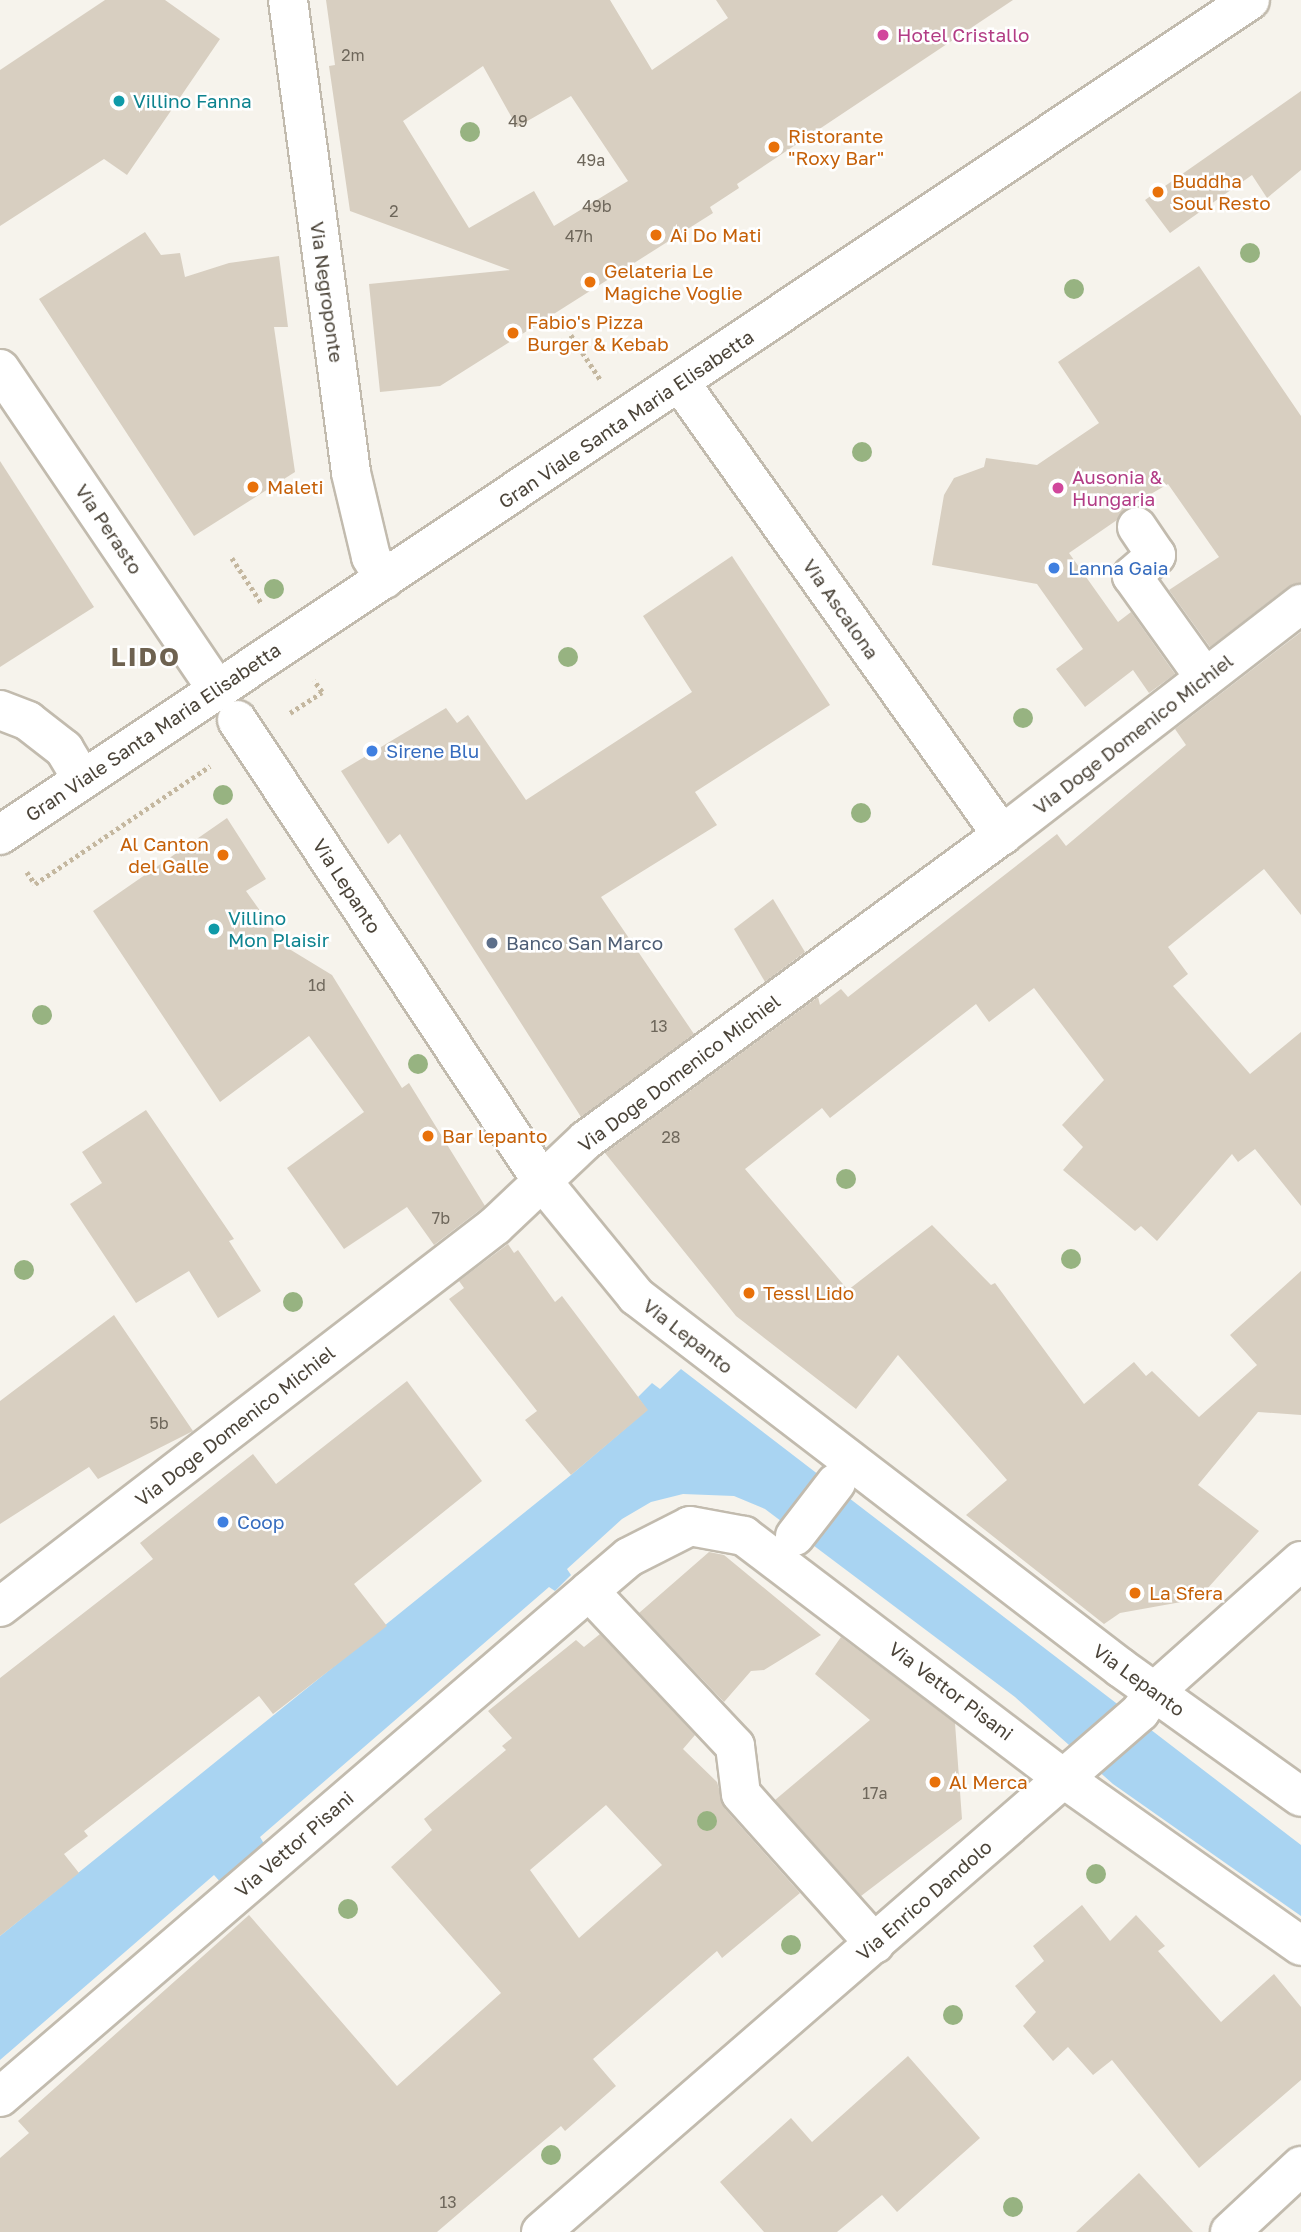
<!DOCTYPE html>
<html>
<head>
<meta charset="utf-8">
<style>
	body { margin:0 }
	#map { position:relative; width:1301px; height:2232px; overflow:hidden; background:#f6f3ec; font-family:"Golos Text",sans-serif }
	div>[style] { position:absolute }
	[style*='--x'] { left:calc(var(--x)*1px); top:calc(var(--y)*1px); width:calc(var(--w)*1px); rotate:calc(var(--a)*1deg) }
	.water>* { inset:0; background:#a9d4f2 }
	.building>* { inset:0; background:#d8cfc1 }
	.path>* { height:4.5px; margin-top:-2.25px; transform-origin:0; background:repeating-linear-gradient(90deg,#c4b79f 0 3.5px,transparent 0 7px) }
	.roads { filter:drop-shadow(2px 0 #c2bbae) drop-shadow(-2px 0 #c2bbae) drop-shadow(0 2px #c2bbae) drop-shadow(0 -2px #c2bbae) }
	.minor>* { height:38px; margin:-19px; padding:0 19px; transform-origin:19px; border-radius:19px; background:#fff }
	.trees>* { width:20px; height:20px; margin:-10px; border-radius:50%; background:#97b381 }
	.dots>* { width:19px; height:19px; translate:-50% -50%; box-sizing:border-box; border:4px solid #fff; border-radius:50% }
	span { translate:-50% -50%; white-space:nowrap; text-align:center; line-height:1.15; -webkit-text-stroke:5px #fff; paint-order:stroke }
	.number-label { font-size:16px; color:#6e675b }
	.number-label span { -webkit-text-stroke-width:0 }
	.hotel-label { font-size:19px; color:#b23c85 }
	.left { translate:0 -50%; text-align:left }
	.culture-label { font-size:19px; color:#0d838f }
	.food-label { font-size:19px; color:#c56008 }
	.right { translate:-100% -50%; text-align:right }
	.street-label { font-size:19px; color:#4b4439 }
	.shop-label { font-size:19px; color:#366cbe }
	.service-label { font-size:19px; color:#4e5e75 }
	.district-label { font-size:26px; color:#6e6250; font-weight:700; letter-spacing:2px }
</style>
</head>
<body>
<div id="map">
	<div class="water">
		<div style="clip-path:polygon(681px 1369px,1301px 1845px,1301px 1916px,1113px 1784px,1015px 1697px,765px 1509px,734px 1496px,683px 1494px,651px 1502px,622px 1519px,567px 1569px,571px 1575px,555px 1591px,549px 1587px,260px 1837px,266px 1847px,222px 1884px,214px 1875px,0 2060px,0 1936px,571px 1475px,647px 1410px,638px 1397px,652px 1383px,660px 1389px)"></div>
	</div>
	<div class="building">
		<div style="clip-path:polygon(105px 0,165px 0,220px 39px,127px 175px,104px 159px,0 226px,0 70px)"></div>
		<div style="clip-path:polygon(evenodd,326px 0,610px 0,652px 70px,728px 18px,716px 0,1013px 0,737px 184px,739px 188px,710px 207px,713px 213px,440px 386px,380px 392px,369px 284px,510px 270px,350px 211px,329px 66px,335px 65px,326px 0,483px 66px,517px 127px,571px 96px,628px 181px,554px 226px,534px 191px,469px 228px,403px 121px,483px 66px)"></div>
		<div style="clip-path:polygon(1301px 91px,1301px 170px,1267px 198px,1252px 175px,1170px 233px,1145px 200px)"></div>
		<div style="clip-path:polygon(145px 232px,161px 255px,180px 253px,185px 277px,229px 263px,279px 256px,288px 327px,274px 327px,295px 472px,194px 536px,39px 299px)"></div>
		<div style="clip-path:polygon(1199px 266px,1301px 416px,1301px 583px,1288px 587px,1210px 647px,1169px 590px,1219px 557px,1168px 484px,1125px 509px,1117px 520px,1069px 553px,1118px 622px,1131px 612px,1175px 674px,1149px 693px,1133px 670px,1085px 707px,1056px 669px,1083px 649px,1037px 584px,932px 565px,944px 495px,954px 478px,984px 467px,986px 458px,1037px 465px,1099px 423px,1058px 362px)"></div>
		<div style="clip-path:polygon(0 461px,94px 607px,0 667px)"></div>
		<div style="clip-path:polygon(732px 556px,830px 705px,695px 792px,717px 825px,601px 897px,694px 1034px,581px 1117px,400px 834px,388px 844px,341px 771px,446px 708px,457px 723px,468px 715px,526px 800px,692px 692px,643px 616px)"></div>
		<div style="clip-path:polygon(1301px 632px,1301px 915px,1264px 869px,1168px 947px,1188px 974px,1173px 986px,1250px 1074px,1301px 1032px,1301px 1206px,1255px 1149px,1238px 1162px,1232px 1154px,1157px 1241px,1141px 1226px,1135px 1231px,1063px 1170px,1083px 1147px,1062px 1125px,1104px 1080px,1034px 988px,989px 1022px,976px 1004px,830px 1118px,822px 1108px,745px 1169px,848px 1290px,932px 1225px,991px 1285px,995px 1283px,1084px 1404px,1134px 1362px,1146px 1376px,1152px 1371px,1199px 1417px,1257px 1365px,1230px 1335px,1301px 1271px,1301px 1415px,1258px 1412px,1198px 1485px,1259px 1531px,1198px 1599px,1120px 1613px,1104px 1624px,966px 1515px,1007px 1480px,898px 1355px,856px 1409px,736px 1316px,605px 1153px,818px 997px,820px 1005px,841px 989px,848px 997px,1057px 834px,1066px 846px,1186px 745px,1175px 729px)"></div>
		<div style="clip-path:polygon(227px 818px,266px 879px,246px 891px,286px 947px,332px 975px,402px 1088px,409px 1083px,485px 1206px,434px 1245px,407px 1207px,344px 1249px,287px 1168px,364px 1112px,309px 1036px,220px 1102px,93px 911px)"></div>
		<div style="clip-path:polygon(773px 899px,805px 952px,765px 982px,734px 929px)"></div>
		<div style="clip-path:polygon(146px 1110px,234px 1239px,229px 1241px,261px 1291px,218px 1318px,189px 1271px,136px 1303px,70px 1204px,102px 1183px,82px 1152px)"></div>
		<div style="clip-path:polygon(508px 1244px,514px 1253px,518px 1250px,555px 1302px,562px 1296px,648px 1410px,571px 1475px,525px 1420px,537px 1411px,449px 1299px,464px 1288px,459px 1281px)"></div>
		<div style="clip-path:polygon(114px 1315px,193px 1431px,98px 1479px,89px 1467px,0 1524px,0 1401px)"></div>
		<div style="clip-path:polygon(407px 1381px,482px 1481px,354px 1584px,387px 1626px,273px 1714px,259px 1696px,84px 1831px,88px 1836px,64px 1854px,79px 1873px,0 1936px,0 1678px,153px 1559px,140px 1543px,253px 1454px,276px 1484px)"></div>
		<div style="clip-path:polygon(709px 1552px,724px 1555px,821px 1635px,764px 1670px,751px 1671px,724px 1702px,639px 1613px)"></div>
		<div style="clip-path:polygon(evenodd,600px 1634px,695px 1735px,683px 1749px,717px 1782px,725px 1809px,800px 1893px,722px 1958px,717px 1951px,593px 2059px,616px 2086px,565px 2131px,561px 2126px,437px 2232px,0 2232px,0 2158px,29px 2133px,18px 2121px,249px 1915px,397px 2086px,501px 1993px,391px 1867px,432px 1830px,424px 1819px,506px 1750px,502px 1746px,512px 1738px,488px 1711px,576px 1640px,584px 1647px,600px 1634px,606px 1805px,662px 1865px,579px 1938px,530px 1870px,606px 1805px)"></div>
		<div style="clip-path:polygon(841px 1637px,955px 1723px,962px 1819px,861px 1896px,775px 1800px,870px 1720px,815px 1674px)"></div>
		<div style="clip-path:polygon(1082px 1905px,1110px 1941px,1136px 1915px,1165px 1946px,1158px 1951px,1221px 2022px,1274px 1974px,1301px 2007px,1301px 2080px,1199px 2168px,1112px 2060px,1093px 2075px,1068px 2047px,1053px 2061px,1023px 2026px,1036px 2012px,1015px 1986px,1044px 1961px,1033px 1946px)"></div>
		<div style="clip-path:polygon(908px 2056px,980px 2138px,897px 2212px,882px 2195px,837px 2232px,764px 2232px,720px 2182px,791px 2118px,812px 2142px)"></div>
		<div style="clip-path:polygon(1139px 2173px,1193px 2232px,1076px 2232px)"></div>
	</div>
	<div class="path">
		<div style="--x:571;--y:335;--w:53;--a:56.6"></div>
		<div style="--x:232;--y:558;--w:55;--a:56.9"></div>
		<div style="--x:290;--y:713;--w:38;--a:-33"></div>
		<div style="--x:322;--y:692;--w:14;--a:-126"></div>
		<div style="--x:27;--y:872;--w:14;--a:56"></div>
		<div style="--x:35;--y:884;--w:211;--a:-34"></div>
	</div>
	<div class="roads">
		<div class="minor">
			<div style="--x:288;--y:0;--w:477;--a:82.4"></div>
			<div style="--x:351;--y:473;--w:86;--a:76.6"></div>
			<div style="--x:371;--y:557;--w:26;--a:59"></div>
			<div style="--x:0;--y:369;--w:387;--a:55.9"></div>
			<div style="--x:681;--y:384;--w:554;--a:54.56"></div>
			<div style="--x:1137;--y:527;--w:34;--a:56"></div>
			<div style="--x:1156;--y:555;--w:32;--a:139"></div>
			<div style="--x:1132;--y:576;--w:125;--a:54.4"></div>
			<div style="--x:0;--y:710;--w:30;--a:21"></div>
			<div style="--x:28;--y:721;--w:46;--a:37.9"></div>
			<div style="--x:64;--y:749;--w:35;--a:59"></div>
			<div style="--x:237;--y:720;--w:553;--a:56.51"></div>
			<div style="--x:542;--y:1181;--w:149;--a:50.7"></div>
			<div style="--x:636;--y:1296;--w:611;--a:37.49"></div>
			<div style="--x:1121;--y:1668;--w:221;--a:35.6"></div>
			<div style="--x:0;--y:835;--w:1503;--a:-33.74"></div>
			<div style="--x:795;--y:1536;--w:67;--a:-52.3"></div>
			<div style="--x:589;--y:1591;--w:52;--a:-40.4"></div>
			<div style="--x:629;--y:1557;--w:68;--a:-26.9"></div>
			<div style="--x:690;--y:1526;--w:55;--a:10.5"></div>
			<div style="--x:744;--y:1536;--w:400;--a:37.2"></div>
			<div style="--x:1063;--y:1778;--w:291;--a:35.2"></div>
			<div style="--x:0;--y:1607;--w:625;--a:-37.59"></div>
			<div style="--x:495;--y:1226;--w:125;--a:-43.4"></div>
			<div style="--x:586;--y:1140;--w:516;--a:-36.25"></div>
			<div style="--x:1002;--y:835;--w:378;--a:-37.7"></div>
			<div style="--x:0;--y:2097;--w:777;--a:-40.67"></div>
			<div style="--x:589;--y:1591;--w:213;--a:46.7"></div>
			<div style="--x:735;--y:1746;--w:48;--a:82.9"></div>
			<div style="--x:741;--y:1794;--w:201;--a:48.2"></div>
			<div style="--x:541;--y:2232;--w:793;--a:-40.96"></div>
			<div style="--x:1140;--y:1712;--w:24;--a:-55"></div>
			<div style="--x:1154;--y:1692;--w:197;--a:-41.7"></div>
			<div style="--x:1230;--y:2232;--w:97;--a:-42.9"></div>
		</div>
	</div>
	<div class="trees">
		<div style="left:470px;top:132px"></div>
		<div style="left:1250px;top:253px"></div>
		<div style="left:1074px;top:289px"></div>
		<div style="left:862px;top:452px"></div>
		<div style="left:274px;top:589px"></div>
		<div style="left:568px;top:657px"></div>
		<div style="left:1023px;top:718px"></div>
		<div style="left:223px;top:795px"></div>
		<div style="left:861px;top:813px"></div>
		<div style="left:42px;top:1015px"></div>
		<div style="left:418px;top:1064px"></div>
		<div style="left:846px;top:1179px"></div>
		<div style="left:1071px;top:1259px"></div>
		<div style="left:24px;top:1270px"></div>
		<div style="left:293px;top:1302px"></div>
		<div style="left:707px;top:1821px"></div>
		<div style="left:1096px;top:1874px"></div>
		<div style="left:348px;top:1909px"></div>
		<div style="left:791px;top:1945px"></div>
		<div style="left:953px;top:2015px"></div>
		<div style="left:551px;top:2155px"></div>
		<div style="left:1013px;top:2207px"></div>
	</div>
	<div class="dots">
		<div style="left:883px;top:35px;background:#d1479c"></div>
		<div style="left:119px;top:101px;background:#0f9aa8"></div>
		<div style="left:774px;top:147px;background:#e8710a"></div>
		<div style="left:1158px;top:192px;background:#e8710a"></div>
		<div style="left:656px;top:235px;background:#e8710a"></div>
		<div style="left:590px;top:282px;background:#e8710a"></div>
		<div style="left:513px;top:333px;background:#e8710a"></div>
		<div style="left:253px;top:487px;background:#e8710a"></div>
		<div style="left:1058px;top:488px;background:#d1479c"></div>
		<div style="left:1054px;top:568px;background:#3f7fe0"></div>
		<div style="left:372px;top:751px;background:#3f7fe0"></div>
		<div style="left:223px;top:855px;background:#e8710a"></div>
		<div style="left:214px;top:929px;background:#0f9aa8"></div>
		<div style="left:492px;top:943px;background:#5c6f8a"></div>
		<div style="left:428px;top:1136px;background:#e8710a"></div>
		<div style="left:749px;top:1293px;background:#e8710a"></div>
		<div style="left:223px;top:1522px;background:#3f7fe0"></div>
		<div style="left:1135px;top:1593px;background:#e8710a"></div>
		<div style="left:935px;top:1782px;background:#e8710a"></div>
	</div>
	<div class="number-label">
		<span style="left:353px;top:55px">2m</span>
		<span style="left:518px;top:121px">49</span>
		<span style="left:591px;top:160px">49a</span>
		<span style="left:597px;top:206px">49b</span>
		<span style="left:394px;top:211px">2</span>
		<span style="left:579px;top:236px">47h</span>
		<span style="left:317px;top:985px">1d</span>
		<span style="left:659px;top:1026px">13</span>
		<span style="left:671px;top:1137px">28</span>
		<span style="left:441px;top:1218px">7b</span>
		<span style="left:159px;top:1423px">5b</span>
		<span style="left:875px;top:1793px">17a</span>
		<span style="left:448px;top:2202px">13</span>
	</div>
	<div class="hotel-label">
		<span class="left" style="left:897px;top:35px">Hotel Cristallo</span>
		<span class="left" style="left:1072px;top:488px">Ausonia &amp;<br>Hungaria</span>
	</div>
	<div class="culture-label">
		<span class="left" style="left:133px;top:101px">Villino Fanna</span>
		<span class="left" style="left:228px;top:929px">Villino<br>Mon Plaisir</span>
	</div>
	<div class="food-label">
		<span class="left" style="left:788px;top:147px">Ristorante<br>"Roxy Bar"</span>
		<span class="left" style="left:1172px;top:192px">Buddha<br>Soul Resto</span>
		<span class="left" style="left:670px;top:235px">Ai Do Mati</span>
		<span class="left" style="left:604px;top:282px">Gelateria Le<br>Magiche Voglie</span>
		<span class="left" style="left:527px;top:333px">Fabio's Pizza<br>Burger &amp; Kebab</span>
		<span class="left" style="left:267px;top:487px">Maleti</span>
		<span class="right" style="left:209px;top:855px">Al Canton<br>del Galle</span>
		<span class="left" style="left:442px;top:1136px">Bar lepanto</span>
		<span class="left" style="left:763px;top:1293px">Tessl Lido</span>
		<span class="left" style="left:1149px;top:1593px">La Sfera</span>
		<span class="left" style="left:949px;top:1782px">Al Merca</span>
	</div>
	<div class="street-label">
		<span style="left:327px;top:292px;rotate:82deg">Via Negroponte</span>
		<span style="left:626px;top:419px;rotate:-34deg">Gran Viale Santa Maria Elisabetta</span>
		<span style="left:109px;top:529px;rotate:56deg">Via Perasto</span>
		<span style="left:841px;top:609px;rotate:55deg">Via Ascalona</span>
		<span style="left:153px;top:732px;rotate:-34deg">Gran Viale Santa Maria Elisabetta</span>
		<span style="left:1133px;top:734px;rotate:-38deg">Via Doge Domenico Michiel</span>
		<span style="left:347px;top:886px;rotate:57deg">Via Lepanto</span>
		<span style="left:679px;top:1073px;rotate:-37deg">Via Doge Domenico Michiel</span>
		<span style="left:688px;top:1336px;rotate:38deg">Via Lepanto</span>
		<span style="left:235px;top:1426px;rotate:-38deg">Via Doge Domenico Michiel</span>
		<span style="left:1139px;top:1680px;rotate:36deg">Via Lepanto</span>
		<span style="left:951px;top:1691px;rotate:37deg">Via Vettor Pisani</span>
		<span style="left:294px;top:1844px;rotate:-41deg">Via Vettor Pisani</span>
		<span style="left:924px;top:1900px;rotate:-41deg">Via Enrico Dandolo</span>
	</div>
	<div class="shop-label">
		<span class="left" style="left:1068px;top:568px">Lanna Gaia</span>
		<span class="left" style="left:386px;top:751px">Sirene Blu</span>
		<span class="left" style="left:237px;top:1522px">Coop</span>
	</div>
	<div class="service-label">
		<span class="left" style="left:506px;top:943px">Banco San Marco</span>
	</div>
	<div class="district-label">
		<span style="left:146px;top:657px">LIDO</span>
	</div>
</div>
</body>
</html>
